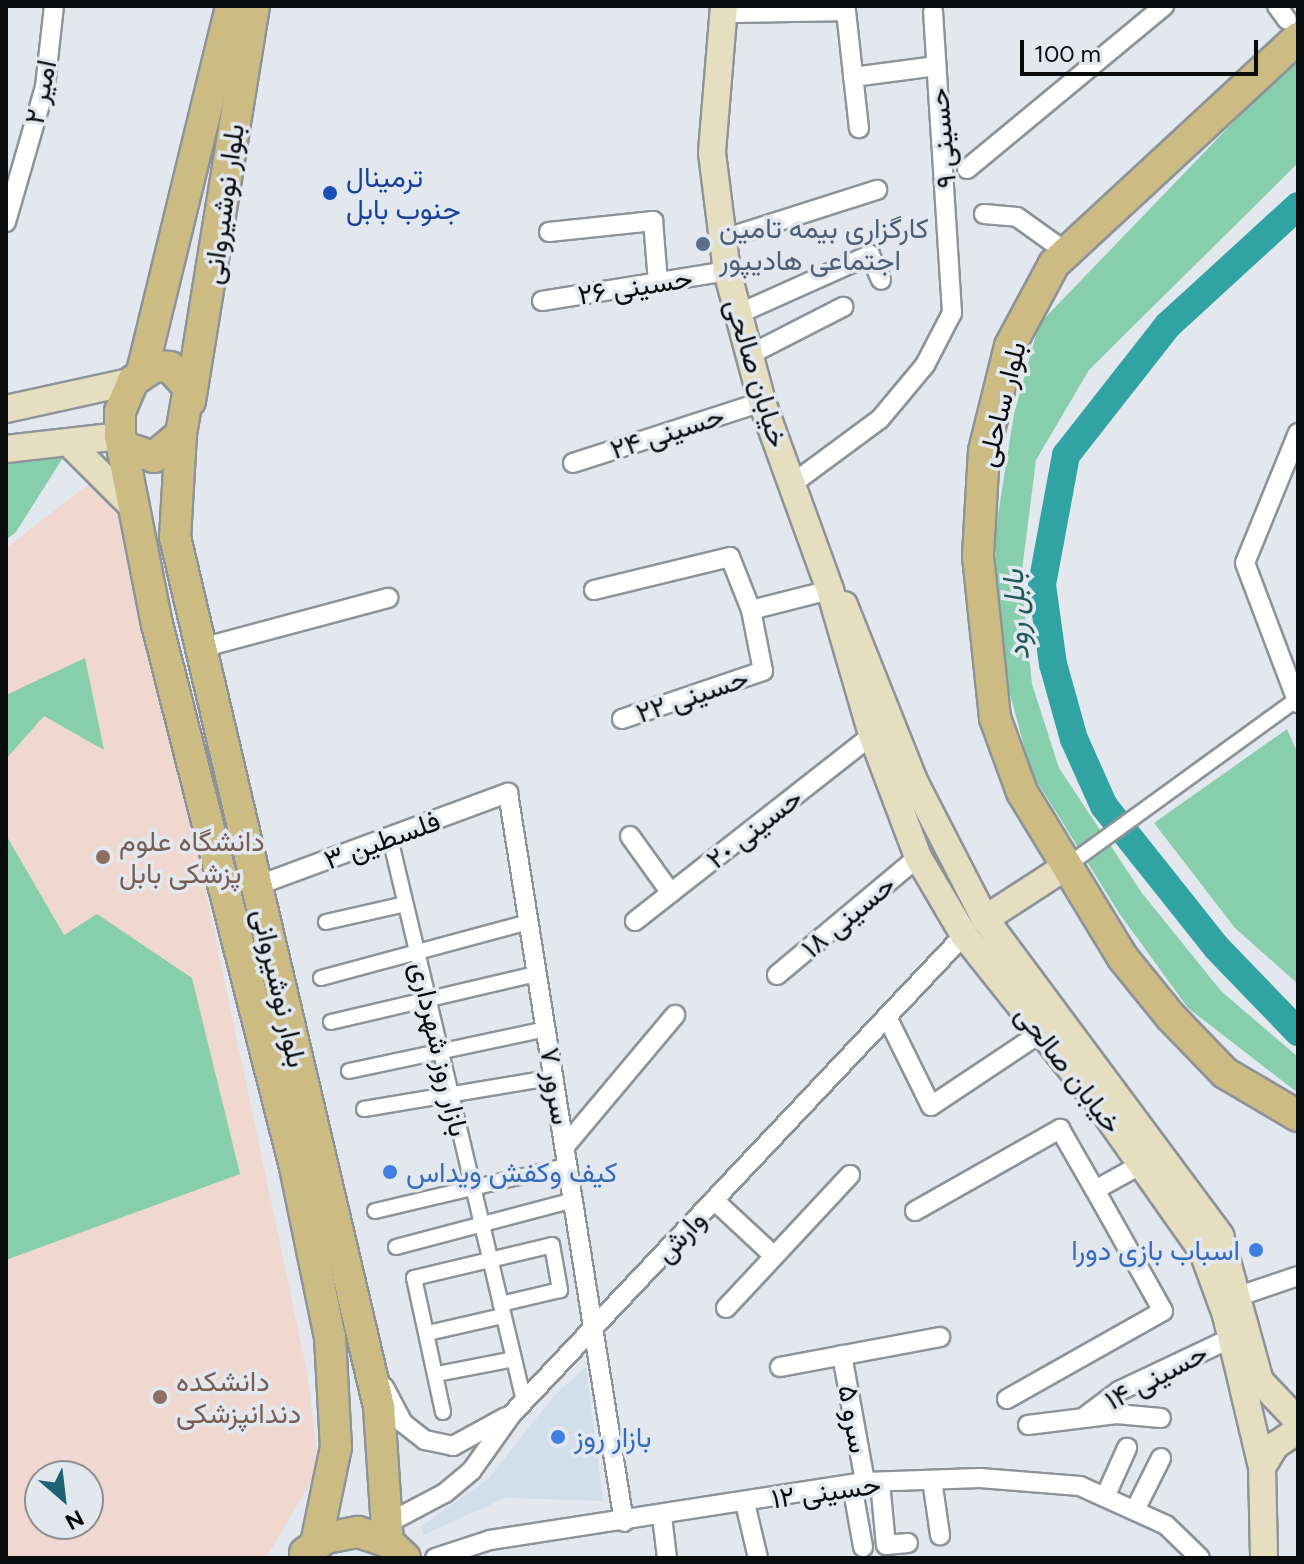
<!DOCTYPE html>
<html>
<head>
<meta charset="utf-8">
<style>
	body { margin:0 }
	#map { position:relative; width:1304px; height:1564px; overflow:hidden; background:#e2e8ee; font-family:Figtree,Vazirmatn,sans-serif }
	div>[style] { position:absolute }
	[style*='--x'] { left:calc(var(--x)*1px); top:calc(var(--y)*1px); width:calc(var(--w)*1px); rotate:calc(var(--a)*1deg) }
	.built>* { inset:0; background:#d2dee9 }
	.education>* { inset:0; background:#f0d7cf }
	.green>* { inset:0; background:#87cfac }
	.river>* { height:28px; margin:-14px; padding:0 14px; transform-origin:14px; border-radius:14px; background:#32a3a3 }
	.roads { filter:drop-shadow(2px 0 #8e9399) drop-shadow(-2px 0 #8e9399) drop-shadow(0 2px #8e9399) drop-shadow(0 -2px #8e9399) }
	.pedestrian>* { height:14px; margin:-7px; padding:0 7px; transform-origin:7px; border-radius:7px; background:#fff }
	.minor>* { height:18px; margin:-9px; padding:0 9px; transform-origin:9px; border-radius:9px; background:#fff }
	.secondary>* { height:26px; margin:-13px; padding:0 13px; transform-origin:13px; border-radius:13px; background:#e6dec1 }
	.primary>* { height:30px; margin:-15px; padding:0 15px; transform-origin:15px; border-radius:15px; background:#ccbc83 }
	.dots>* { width:22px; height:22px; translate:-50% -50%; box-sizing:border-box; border:4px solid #e2e8ee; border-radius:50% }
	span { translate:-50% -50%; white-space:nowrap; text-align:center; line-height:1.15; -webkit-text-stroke:7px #e2e8ee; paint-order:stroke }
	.street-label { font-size:28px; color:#0a0b0d }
	.transit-label { font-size:28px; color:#164399 }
	.left { translate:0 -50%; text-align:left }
	.service-label { font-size:28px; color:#4e5e75 }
	.education-label { font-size:28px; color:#785e54 }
	.shop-label { font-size:28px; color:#366cbe }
	.right { translate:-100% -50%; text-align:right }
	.water-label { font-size:30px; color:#1d5a5a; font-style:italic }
	.frame { position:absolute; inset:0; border:8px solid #0a0b0d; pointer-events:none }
	.north { position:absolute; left:24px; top:1460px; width:80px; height:80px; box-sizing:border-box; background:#e2e8ee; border:2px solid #8c9094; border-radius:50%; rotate:152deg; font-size:22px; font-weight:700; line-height:32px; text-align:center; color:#0a0b0d }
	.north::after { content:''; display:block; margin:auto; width:28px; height:36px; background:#1c6473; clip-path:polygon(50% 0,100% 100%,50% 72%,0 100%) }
	.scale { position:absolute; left:1020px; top:40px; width:238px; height:36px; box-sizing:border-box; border:4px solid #0a0b0d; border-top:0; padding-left:10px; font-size:24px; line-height:28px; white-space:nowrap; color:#0a0b0d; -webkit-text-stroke:6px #e2e8ee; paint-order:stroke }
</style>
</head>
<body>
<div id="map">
	<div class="built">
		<div style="clip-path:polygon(586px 1367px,603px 1501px,505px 1498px,423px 1535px,422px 1526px,489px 1478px,554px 1396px)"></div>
	</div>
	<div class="education">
		<div style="clip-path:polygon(evenodd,94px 480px,126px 514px,307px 1372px,319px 1468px,266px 1558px,6px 1558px,6px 548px,94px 480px,40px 1476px,88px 1476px,88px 1524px,40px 1524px,40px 1476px)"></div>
	</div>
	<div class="green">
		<div style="clip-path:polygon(1298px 55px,1298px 163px,1089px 370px,1036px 460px,1021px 578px,1032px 684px,1059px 768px,1142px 893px,1221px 991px,1298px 1057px,1298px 1093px,1188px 1008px,1119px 913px,1031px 772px,1000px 657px,995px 534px,1014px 414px,1039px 324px)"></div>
		<div style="clip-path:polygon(64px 456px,16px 532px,6px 540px,6px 461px)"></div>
		<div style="clip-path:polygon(85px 658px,104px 750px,44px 716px,6px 759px,6px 695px)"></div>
		<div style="clip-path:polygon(1287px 729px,1298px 754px,1298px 984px,1235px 928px,1154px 823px)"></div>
		<div style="clip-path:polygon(6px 835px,64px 935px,97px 914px,192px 978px,240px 1174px,6px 1260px)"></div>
	</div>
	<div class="river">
		<div style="--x:1298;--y:206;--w:176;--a:137.5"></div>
		<div style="--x:1168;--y:325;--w:165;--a:128.1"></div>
		<div style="--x:1066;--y:455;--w:132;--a:100.5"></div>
		<div style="--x:1042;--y:585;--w:80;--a:82.1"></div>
		<div style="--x:1053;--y:664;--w:78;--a:74.4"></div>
		<div style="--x:1074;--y:739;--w:73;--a:65.9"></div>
		<div style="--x:1104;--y:806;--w:181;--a:51.5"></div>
		<div style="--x:1217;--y:948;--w:117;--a:46"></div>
	</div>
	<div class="roads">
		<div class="pedestrian">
			<div style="--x:390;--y:838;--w:579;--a:76.61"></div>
			<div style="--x:1068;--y:865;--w:283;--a:-35.9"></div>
			<div style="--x:326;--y:922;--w:81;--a:-12.8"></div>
			<div style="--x:321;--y:978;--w:215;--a:-15.1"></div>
			<div style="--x:331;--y:1022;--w:211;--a:-13.2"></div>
			<div style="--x:349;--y:1071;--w:201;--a:-12"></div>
			<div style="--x:364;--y:1109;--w:194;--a:-9.5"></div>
			<div style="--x:375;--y:1211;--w:199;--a:-13.3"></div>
			<div style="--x:396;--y:1247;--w:184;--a:-14.8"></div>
			<div style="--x:428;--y:1333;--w:77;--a:-12.8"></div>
			<div style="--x:437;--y:1374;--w:78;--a:-11"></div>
			<div style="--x:443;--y:1412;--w:137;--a:-102.2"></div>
			<div style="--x:414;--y:1278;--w:142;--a:-13.4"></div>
			<div style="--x:552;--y:1245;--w:46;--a:79.9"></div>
			<div style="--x:560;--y:1290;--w:61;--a:166.7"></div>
		</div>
		<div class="minor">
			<div style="--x:1277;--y:6;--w:17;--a:54"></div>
			<div style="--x:723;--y:13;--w:123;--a:-0.9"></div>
			<div style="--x:846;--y:11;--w:118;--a:83.7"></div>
			<div style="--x:853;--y:77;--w:84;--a:-7.5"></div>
			<div style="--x:967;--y:169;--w:256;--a:-39.6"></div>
			<div style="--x:984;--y:214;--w:33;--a:5"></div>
			<div style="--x:1017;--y:217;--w:60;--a:35.5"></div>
			<div style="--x:6;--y:222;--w:141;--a:-73.9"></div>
			<div style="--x:45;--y:87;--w:81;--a:-83.7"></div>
			<div style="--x:549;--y:232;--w:105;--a:-6"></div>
			<div style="--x:653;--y:221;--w:61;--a:85.3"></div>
			<div style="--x:723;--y:239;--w:162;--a:-17.7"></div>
			<div style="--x:542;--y:301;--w:187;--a:-9.2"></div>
			<div style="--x:738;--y:314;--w:145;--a:-24.1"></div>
			<div style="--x:870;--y:255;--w:27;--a:66"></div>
			<div style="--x:749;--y:355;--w:106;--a:-27.1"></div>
			<div style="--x:1298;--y:433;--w:140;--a:112.2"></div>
			<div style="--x:1245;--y:563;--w:150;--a:69.3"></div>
			<div style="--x:573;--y:463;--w:199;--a:-17.9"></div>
			<div style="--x:792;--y:484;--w:109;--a:-36.5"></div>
			<div style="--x:880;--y:419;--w:70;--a:-50.2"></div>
			<div style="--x:925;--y:365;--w:59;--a:-62.6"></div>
			<div style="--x:952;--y:313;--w:302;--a:-93.6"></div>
			<div style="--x:594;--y:590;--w:140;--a:-13.6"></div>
			<div style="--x:730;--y:557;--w:57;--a:68.4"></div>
			<div style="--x:201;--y:648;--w:194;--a:-15"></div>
			<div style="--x:622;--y:719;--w:149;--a:-18.8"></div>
			<div style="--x:763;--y:671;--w:62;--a:-101.1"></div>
			<div style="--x:751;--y:610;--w:81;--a:-14.2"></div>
			<div style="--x:630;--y:836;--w:70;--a:54.3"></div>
			<div style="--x:256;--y:886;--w:269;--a:-20.3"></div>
			<div style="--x:508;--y:793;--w:738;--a:80.96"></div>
			<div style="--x:635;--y:921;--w:301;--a:-38.1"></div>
			<div style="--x:777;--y:975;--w:184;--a:-39.9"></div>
			<div style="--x:887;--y:1017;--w:99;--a:63.7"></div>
			<div style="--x:931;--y:1106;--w:133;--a:-33.7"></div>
			<div style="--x:566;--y:1145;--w:170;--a:-50"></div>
			<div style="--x:714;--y:1200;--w:82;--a:43"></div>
			<div style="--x:915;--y:1211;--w:167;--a:-29.5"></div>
			<div style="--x:1060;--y:1129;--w:70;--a:60.2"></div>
			<div style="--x:1095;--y:1190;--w:54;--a:-29"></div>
			<div style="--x:1239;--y:1296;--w:62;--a:-18.7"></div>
			<div style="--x:726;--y:1308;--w:182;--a:-47"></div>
			<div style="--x:842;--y:1355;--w:129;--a:79.7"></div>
			<div style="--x:780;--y:1367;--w:163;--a:-10.6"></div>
			<div style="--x:384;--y:1387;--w:41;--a:62.2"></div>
			<div style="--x:403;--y:1423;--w:28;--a:38"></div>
			<div style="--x:425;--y:1440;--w:29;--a:12"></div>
			<div style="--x:453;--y:1446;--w:60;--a:-28.7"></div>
			<div style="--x:1007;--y:1399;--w:179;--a:-29.4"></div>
			<div style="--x:1163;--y:1311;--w:139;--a:-119.3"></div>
			<div style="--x:1083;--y:1418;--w:45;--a:-36.9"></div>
			<div style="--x:1119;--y:1391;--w:124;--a:-25.3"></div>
			<div style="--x:1028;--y:1425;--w:89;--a:-7.1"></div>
			<div style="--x:1116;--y:1414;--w:45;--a:5.1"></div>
			<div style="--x:932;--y:1480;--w:56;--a:81.7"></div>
			<div style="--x:880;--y:1482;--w:63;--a:84.6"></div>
			<div style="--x:886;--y:1545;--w:22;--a:-5"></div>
			<div style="--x:852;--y:1485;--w:63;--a:79.9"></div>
			<div style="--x:1105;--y:1497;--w:54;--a:-65.8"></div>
			<div style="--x:745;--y:1503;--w:57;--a:76.7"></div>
			<div style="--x:1135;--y:1510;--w:58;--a:-63.4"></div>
			<div style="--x:662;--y:1516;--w:42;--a:83.2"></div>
			<div style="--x:388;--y:1523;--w:64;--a:-27.8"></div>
			<div style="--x:445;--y:1493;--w:35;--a:-40"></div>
			<div style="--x:472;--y:1470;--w:69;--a:-54.5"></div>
			<div style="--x:512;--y:1414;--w:659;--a:-46.66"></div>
			<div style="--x:435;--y:1558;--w:58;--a:-18.1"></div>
			<div style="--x:490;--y:1540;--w:379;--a:-8.8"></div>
			<div style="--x:865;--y:1482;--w:115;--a:-2"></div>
			<div style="--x:980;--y:1478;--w:100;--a:4.6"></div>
			<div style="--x:1080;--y:1486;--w:94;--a:24.4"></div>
			<div style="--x:1166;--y:1525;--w:47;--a:44.1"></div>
		</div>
		<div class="secondary">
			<div style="--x:724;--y:6;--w:147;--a:94.7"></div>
			<div style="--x:712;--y:153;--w:119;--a:82.8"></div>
			<div style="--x:727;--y:271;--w:136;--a:75"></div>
			<div style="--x:762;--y:402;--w:200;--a:70.1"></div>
			<div style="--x:830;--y:590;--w:151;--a:73.8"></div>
			<div style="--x:872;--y:735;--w:130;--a:69.3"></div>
			<div style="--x:918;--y:857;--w:91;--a:59.5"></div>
			<div style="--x:964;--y:935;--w:215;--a:51.4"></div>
			<div style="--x:1098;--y:1103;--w:182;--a:54.8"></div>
			<div style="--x:1203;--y:1252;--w:67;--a:69.9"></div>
			<div style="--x:1226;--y:1315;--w:156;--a:76.7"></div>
			<div style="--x:1262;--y:1467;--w:91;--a:88.7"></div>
			<div style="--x:6;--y:409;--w:130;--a:-12.4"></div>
			<div style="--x:68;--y:442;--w:91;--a:45"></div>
			<div style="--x:6;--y:449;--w:115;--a:-6.5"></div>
			<div style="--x:844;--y:605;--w:192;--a:68.3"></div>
			<div style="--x:915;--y:783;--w:153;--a:62.8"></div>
			<div style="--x:985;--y:919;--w:395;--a:53.4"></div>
			<div style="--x:1220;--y:1236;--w:150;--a:74.6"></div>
			<div style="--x:1260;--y:1381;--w:55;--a:46.5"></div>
			<div style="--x:985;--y:919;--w:99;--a:-33"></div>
			<div style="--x:1262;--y:1467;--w:26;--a:-58"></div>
			<div style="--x:1276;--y:1445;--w:27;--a:-34"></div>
		</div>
		<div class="primary">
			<div style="--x:1298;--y:38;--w:333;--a:137.2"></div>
			<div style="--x:1054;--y:264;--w:93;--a:118.2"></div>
			<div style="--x:1010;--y:346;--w:108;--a:103.9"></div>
			<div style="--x:984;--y:451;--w:105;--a:93.3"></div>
			<div style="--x:978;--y:556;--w:163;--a:84"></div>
			<div style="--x:995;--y:718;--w:79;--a:70"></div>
			<div style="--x:1022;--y:792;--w:194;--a:58.7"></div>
			<div style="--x:1123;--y:958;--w:76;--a:50.9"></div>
			<div style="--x:1171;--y:1017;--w:78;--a:46"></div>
			<div style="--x:1225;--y:1073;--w:85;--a:30.5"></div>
			<div style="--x:142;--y:372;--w:377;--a:-76.3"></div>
			<div style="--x:190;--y:401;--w:400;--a:-80.8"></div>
			<div style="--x:181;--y:434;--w:103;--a:93.3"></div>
			<div style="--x:175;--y:537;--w:894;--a:76.8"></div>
			<div style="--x:379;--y:1407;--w:135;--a:86.2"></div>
			<div style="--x:127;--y:448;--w:28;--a:18"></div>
			<div style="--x:154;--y:457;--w:35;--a:-40"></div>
			<div style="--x:181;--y:434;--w:47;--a:-80.1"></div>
			<div style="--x:189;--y:388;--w:28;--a:-132"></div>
			<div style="--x:170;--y:367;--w:15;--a:-176"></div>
			<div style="--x:155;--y:366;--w:27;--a:146"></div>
			<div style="--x:133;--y:381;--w:33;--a:113"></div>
			<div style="--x:120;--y:411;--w:25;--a:90"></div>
			<div style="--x:120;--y:436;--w:192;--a:78.9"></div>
			<div style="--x:157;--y:624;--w:560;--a:75.74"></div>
			<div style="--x:295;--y:1167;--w:174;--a:78.4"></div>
			<div style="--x:330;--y:1337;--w:110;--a:86.9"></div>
			<div style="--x:336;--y:1447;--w:99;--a:101.7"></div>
			<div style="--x:305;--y:1553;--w:26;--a:-36"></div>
			<div style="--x:326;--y:1538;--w:33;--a:-11"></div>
			<div style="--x:358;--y:1532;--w:32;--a:18"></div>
			<div style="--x:388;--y:1542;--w:23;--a:43"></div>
		</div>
	</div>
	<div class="dots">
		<div style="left:330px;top:193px;background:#1a4fb4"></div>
		<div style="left:703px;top:244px;background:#5c6f8a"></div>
		<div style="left:103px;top:857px;background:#8d6e63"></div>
		<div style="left:390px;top:1172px;background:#3f7fe0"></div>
		<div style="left:1256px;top:1250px;background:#3f7fe0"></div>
		<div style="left:160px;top:1397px;background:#8d6e63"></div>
		<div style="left:558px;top:1437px;background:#3f7fe0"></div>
	</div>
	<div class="street-label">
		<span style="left:40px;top:92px;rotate:-78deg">امیر ۲</span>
		<span style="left:942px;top:138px;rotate:-95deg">حسینی ٩</span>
		<span style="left:223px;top:204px;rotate:-82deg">بلوار نوشیروانی</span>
		<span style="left:635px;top:286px;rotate:-9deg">حسینی ۲۶</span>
		<span style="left:757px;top:373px;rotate:73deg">خيابان صالحی</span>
		<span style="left:1001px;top:404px;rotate:-76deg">بلوار ساحلی</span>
		<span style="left:667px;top:432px;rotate:-18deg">حسینی ۲۴</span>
		<span style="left:692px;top:695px;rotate:-19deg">حسینی ۲۲</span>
		<span style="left:754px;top:828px;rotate:-38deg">حسینی ٢٠</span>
		<span style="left:382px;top:840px;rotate:-20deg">فلسطین ۳</span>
		<span style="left:848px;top:916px;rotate:-40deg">حسینی ۱۸</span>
		<span style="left:280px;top:988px;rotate:77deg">بلوار نوشیروانی</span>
		<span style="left:440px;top:1049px;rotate:77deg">بازار روز شهرداری</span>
		<span style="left:1069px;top:1069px;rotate:52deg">خيابان صالحی</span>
		<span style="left:556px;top:1086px;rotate:81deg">سرور ۷</span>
		<span style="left:680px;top:1236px;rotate:-47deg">وارش</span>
		<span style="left:1156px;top:1376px;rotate:-28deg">حسینی ۱۴</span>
		<span style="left:854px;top:1419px;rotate:80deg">سرو ۵</span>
		<span style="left:826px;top:1491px;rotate:-8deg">حسینی ۱۲</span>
	</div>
	<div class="transit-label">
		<span class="left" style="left:346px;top:193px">ترمینال<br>جنوب بابل</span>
	</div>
	<div class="service-label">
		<span class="left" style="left:719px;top:244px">کارگزاری بیمه تامین<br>اجتماعی هادیپور</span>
	</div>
	<div class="education-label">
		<span class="left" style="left:119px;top:857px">دانشگاه علوم<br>پزشکی بابل</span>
		<span class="left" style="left:176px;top:1397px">دانشکده<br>دندانپزشکی</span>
	</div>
	<div class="shop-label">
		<span class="left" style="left:406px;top:1172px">کیف و‌کفش ویداس</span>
		<span class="right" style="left:1240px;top:1250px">اسباب بازی دورا</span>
		<span class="left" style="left:574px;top:1437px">بازار روز</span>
	</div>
	<div class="water-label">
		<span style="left:1016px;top:615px;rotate:-94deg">بابل رود</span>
	</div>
	<div class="frame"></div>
	<div class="north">N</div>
	<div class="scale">100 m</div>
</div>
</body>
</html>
